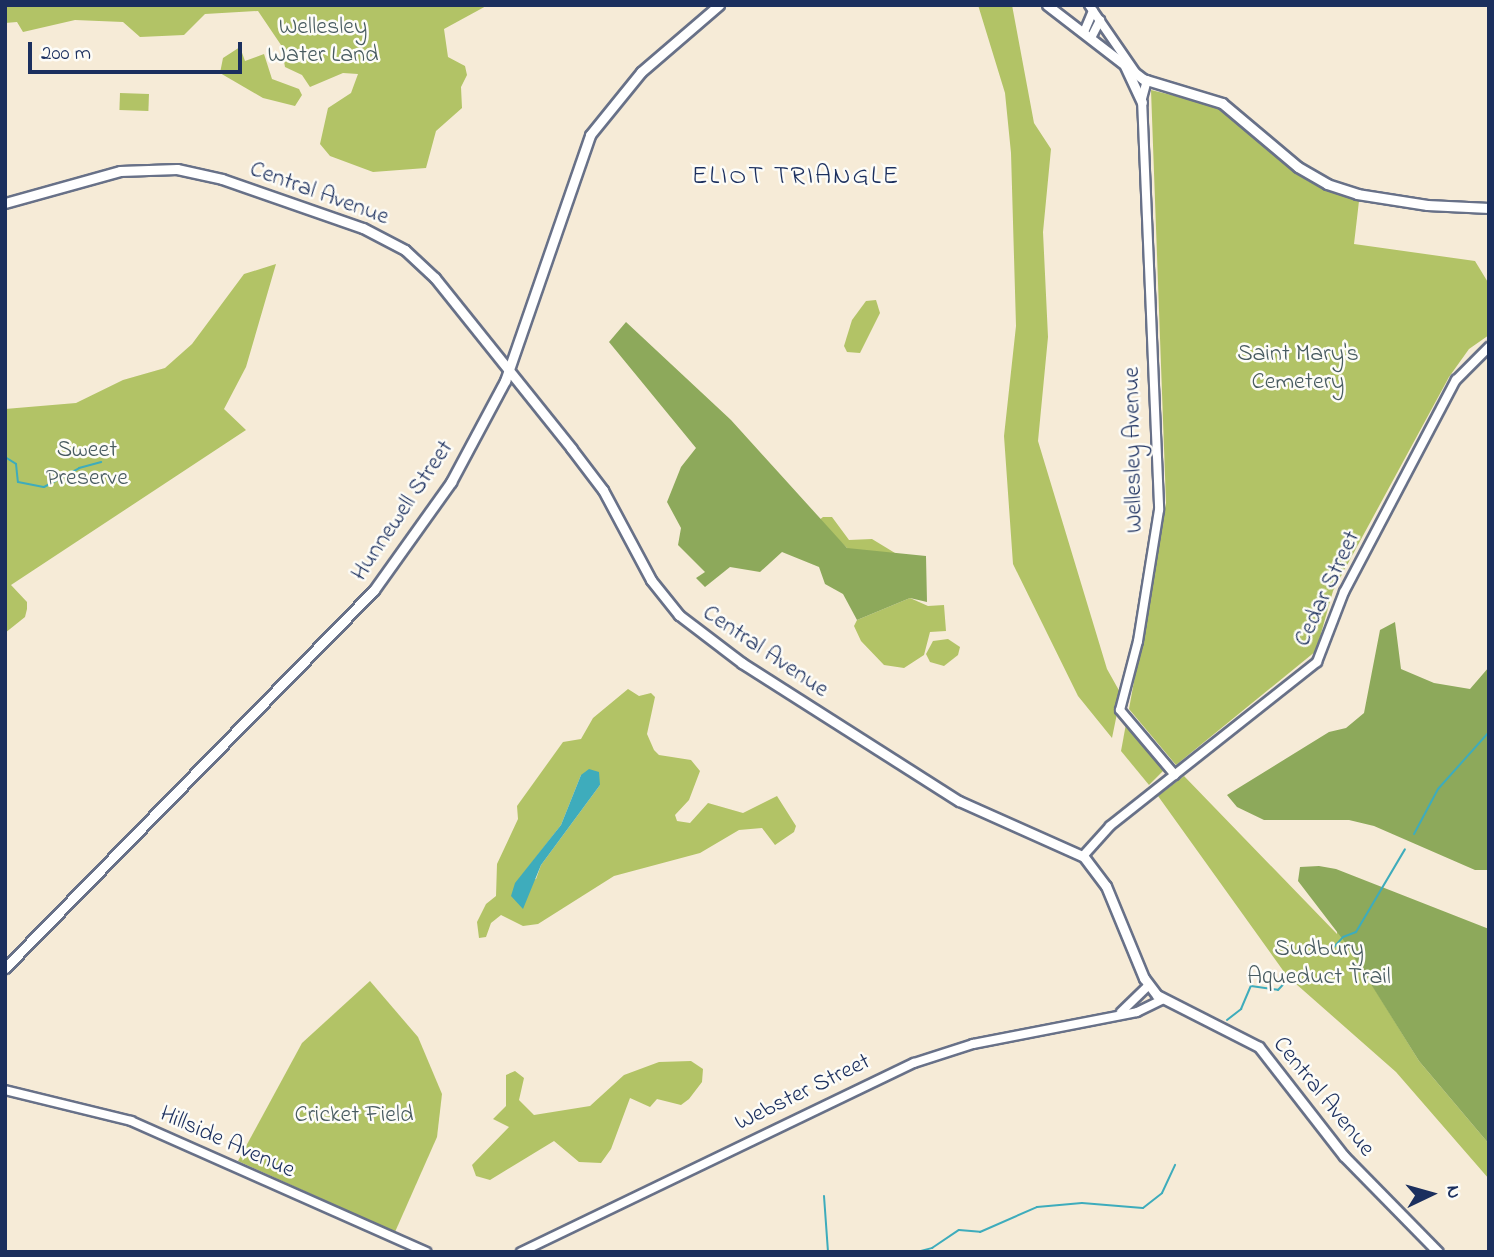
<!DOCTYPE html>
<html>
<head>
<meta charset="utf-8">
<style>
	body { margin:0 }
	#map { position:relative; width:1494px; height:1257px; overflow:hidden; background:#f6ebd7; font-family:"Indie Flower",sans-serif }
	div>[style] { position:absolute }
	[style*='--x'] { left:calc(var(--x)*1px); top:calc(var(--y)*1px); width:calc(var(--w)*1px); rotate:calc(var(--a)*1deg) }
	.green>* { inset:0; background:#b2c366; transform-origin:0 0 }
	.forest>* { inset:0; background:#8da95b }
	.water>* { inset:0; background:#3eacbc }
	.stream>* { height:2px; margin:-1px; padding:0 1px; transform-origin:1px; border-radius:1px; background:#3eacbc }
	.roads { filter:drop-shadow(2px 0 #687188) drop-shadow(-2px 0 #687188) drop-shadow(0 2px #687188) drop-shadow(0 -2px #687188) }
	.tertiary>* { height:8px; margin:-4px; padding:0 4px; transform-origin:4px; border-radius:4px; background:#fff }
	.secondary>* { height:9px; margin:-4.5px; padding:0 4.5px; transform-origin:4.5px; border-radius:4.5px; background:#fff }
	span { translate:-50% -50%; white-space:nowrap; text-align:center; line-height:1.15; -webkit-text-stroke:5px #fdfcf7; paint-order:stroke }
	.park-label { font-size:24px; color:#485b60 }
	.street-label { font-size:24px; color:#1b2f5e }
	.neighbourhood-label { font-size:26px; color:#1b2f5e; letter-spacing:2px }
	.frame { position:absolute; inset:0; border:7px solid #1b2f5e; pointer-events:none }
	.north { position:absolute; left:1396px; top:1159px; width:70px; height:70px; -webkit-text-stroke:5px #fdfcf7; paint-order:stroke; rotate:85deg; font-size:19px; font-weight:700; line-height:28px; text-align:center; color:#1b2f5e }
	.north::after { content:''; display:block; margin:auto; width:24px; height:32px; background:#1b2f5e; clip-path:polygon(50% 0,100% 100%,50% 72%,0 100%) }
	.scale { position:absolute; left:28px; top:42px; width:214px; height:32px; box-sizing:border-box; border:4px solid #1b2f5e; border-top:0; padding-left:9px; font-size:21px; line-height:24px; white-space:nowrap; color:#1b2f5e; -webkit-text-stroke:5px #fdfcf7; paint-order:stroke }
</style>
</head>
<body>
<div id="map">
	<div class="green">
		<div style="clip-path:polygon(5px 5px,488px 5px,444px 29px,448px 57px,465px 66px,467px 75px,461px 87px,462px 108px,436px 131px,426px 168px,373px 172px,330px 156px,320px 144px,328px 108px,351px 93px,358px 74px,343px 73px,310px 87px,302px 75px,285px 67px,281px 45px,258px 11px,205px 14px,184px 35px,140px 37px,123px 22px,75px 20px,23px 32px,17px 22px,5px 23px)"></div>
		<div style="clip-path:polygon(978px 5px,1012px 5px,1034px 123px,1051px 149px,1043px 232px,1048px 337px,1038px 441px,1107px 669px,1121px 694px,1112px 738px,1078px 696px,1013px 564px,1004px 436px,1016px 326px,1011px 153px,1005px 93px)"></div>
		<div style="clip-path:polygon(240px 47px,245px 61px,264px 54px,272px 79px,299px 89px,302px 95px,295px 106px,263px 98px,220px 73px,223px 58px)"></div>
		<div style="clip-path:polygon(1151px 90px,1216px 106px,1308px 181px,1359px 201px,1354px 244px,1475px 261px,1489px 284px,1489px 335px,1469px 349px,1449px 377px,1333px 591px,1316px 651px,1176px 765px,1129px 709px,1166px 503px)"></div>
		<div style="left:120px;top:93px;width:29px;height:17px;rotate:2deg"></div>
		<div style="clip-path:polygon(276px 264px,246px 367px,224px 409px,246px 430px,11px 585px,27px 602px,27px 609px,25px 617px,5px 633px,5px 409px,76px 403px,123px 380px,165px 368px,192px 344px,244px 274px)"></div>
		<div style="clip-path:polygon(876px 300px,880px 313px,860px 353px,847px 352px,844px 346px,852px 320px,866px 301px)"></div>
		<div style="clip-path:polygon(823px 517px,832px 517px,849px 540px,872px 539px,895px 553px,860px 560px,818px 521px)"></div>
		<div style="clip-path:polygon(910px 598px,928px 606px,944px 605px,946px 631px,930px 632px,924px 655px,904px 668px,884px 665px,861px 641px,854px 626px,857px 620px)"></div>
		<div style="clip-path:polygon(948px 639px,960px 647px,958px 655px,944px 666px,930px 662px,926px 654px,933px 641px)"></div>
		<div style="clip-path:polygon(evenodd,628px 689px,639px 696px,651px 693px,655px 697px,647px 734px,654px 750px,659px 755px,691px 760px,700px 771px,689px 800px,675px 815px,677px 821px,690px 823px,708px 803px,743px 813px,777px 796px,796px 826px,794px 832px,775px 845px,762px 828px,739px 830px,700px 853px,614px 876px,538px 924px,523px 926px,501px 915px,491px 923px,486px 937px,479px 938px,477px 922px,486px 904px,496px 896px,497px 864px,518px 819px,517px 806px,563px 742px,581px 739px,593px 718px,628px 689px,581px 775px,600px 785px,541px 865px,536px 879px,516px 883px,561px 825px,581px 775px)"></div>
		<div style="clip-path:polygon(1126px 724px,1165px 769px,1149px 785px,1121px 751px)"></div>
		<div style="clip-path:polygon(1184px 776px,1337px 934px,1337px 928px,1419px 1061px,1489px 1144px,1489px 1179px,1396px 1072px,1287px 976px,1158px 796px)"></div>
		<div style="clip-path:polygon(370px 981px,418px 1037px,442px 1094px,437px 1137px,395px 1232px,238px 1161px,302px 1043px)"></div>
		<div style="clip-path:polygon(691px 1061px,703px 1069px,702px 1082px,689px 1099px,681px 1105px,657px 1099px,650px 1107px,630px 1098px,611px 1149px,601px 1163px,579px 1162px,554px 1141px,490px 1180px,476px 1176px,472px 1165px,509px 1127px,493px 1119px,506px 1106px,506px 1075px,515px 1071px,524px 1078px,519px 1100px,534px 1115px,590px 1106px,624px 1075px,659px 1062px)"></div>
	</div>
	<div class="forest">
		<div style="clip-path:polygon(626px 322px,731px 420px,847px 548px,926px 556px,927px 602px,910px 598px,857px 620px,843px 594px,825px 584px,819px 567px,782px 552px,760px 572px,730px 567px,705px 587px,696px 578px,705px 572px,678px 545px,681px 528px,667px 502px,681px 467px,696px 448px,609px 342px)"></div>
		<div style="clip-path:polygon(1395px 622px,1401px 669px,1434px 683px,1470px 689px,1489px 667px,1489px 870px,1475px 870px,1374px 826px,1349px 820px,1264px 820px,1237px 807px,1227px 795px,1329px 732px,1346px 728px,1364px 713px,1380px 630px)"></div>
		<div style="clip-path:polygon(1319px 866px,1336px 869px,1489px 929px,1489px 1144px,1419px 1061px,1344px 941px,1298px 881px,1300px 867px)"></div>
	</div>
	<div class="water">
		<div style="clip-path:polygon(589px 769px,599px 772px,600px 785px,541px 865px,523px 909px,511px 896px,515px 883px,561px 825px,581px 775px)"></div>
	</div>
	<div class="stream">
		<div style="--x:5;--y:457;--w:13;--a:32"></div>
		<div style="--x:16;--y:464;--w:18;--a:84"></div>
		<div style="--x:18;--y:482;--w:26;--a:11"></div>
		<div style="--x:44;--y:487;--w:40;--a:-28"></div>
		<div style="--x:79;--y:468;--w:23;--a:-15"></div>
		<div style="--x:1414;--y:834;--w:51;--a:-61.9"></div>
		<div style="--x:1438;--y:789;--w:76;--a:-48.2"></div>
		<div style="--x:1326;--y:956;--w:25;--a:-48"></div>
		<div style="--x:1343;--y:937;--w:14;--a:-21"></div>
		<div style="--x:1356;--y:932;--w:96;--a:-59.4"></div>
		<div style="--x:1227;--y:1020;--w:18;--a:-38"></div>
		<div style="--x:1241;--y:1009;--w:25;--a:-67"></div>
		<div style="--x:1251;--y:986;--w:27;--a:8"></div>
		<div style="--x:1278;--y:990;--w:22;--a:-47"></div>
		<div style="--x:824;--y:1196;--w:56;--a:85.9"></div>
		<div style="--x:917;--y:1252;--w:16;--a:-15"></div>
		<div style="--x:932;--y:1248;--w:32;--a:-34"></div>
		<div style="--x:959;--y:1230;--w:21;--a:5"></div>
		<div style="--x:980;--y:1232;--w:62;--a:-23.7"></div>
		<div style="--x:1037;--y:1207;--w:45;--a:-5.1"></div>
		<div style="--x:1082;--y:1203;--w:61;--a:4.7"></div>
		<div style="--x:1143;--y:1208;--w:24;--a:-38"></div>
		<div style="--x:1162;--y:1193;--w:31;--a:-65"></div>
	</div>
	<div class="roads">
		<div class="tertiary">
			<div style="--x:1089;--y:5;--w:81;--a:55.5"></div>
			<div style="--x:1084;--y:32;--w:23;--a:-67"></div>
			<div style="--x:1091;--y:38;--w:20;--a:-63"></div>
			<div style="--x:1147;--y:80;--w:20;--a:105"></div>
			<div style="--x:1142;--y:99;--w:411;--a:87.6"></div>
			<div style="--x:1159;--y:510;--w:133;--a:99.1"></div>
			<div style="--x:1138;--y:641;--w:71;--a:104.6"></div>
			<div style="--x:1120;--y:710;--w:85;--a:49.8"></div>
			<div style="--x:1083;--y:856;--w:40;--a:-48"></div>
			<div style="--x:1110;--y:826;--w:264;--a:-38.4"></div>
			<div style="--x:1317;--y:662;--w:75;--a:-68.9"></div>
			<div style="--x:1344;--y:592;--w:240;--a:-62.2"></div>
			<div style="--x:1456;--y:380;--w:47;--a:-45"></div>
			<div style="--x:1121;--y:1012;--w:39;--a:-44"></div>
			<div style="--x:5;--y:1090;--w:130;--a:13.8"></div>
			<div style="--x:131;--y:1121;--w:323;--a:23.9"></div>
			<div style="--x:521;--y:1252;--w:436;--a:-25.7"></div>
			<div style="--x:914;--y:1063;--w:62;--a:-17.9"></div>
			<div style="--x:973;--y:1044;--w:167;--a:-11"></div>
			<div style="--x:1137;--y:1012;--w:28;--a:-26"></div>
		</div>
		<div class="secondary">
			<div style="--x:1047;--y:5;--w:121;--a:37.6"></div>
			<div style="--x:1143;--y:79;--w:83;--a:16.9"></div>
			<div style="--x:1222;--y:103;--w:99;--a:40.1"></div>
			<div style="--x:1298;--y:167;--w:34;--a:30"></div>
			<div style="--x:1327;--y:184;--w:32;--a:18"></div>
			<div style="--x:1357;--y:194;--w:71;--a:8.9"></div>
			<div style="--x:1427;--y:205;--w:62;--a:2.8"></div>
			<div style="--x:1125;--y:66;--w:40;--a:65"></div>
			<div style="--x:5;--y:203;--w:119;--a:-15.5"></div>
			<div style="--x:120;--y:171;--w:57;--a:-2"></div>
			<div style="--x:177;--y:169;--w:46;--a:12.5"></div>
			<div style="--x:222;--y:179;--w:149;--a:19.2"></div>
			<div style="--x:363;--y:228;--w:47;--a:27.6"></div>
			<div style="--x:405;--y:250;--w:41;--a:43"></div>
			<div style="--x:435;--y:278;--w:218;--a:51.3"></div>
			<div style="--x:571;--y:448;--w:53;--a:52.7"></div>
			<div style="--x:603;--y:490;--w:102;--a:61.9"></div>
			<div style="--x:651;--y:580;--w:45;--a:51.3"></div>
			<div style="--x:679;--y:615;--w:79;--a:37.3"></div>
			<div style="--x:742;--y:663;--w:257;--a:32.5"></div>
			<div style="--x:959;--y:801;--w:137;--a:24.1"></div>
			<div style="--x:1084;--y:857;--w:36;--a:53"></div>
			<div style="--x:1106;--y:886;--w:100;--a:67.6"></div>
			<div style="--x:1144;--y:978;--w:21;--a:53"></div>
			<div style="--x:1157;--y:995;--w:114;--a:27"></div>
			<div style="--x:1259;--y:1047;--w:138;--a:52.1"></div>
			<div style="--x:1344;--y:1156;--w:134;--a:45.6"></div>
			<div style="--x:5;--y:968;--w:528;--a:-45.69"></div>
			<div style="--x:374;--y:590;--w:133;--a:-54.5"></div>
			<div style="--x:451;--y:482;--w:115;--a:-61.9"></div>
			<div style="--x:505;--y:381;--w:260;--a:-70.9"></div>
			<div style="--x:590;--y:135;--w:81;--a:-51"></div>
			<div style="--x:641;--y:72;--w:103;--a:-40.7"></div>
		</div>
	</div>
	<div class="park-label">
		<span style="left:323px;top:42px">Wellesley<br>Water Land</span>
		<span style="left:1298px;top:369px">Saint Mary's<br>Cemetery</span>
		<span style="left:87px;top:465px">Sweet<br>Preserve</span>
		<span style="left:1319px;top:964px">Sudbury<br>Aqueduct Trail</span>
		<span style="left:354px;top:1116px">Cricket Field</span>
	</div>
	<div class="street-label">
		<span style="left:319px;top:194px;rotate:20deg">Central Avenue</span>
		<span style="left:1134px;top:450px;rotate:-91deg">Wellesley Avenue</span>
		<span style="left:403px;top:511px;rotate:-56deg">Hunnewell Street</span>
		<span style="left:1328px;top:589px;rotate:-65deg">Cedar Street</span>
		<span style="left:765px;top:652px;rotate:34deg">Central Avenue</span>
		<span style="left:803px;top:1093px;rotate:-26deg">Webster Street</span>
		<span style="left:1323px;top:1097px;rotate:51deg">Central Avenue</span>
		<span style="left:227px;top:1143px;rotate:24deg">Hillside Avenue</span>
	</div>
	<div class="neighbourhood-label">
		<span style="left:796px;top:178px">ELIOT TRIANGLE</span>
	</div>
	<div class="frame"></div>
	<div class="north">N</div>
	<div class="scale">200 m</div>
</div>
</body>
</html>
